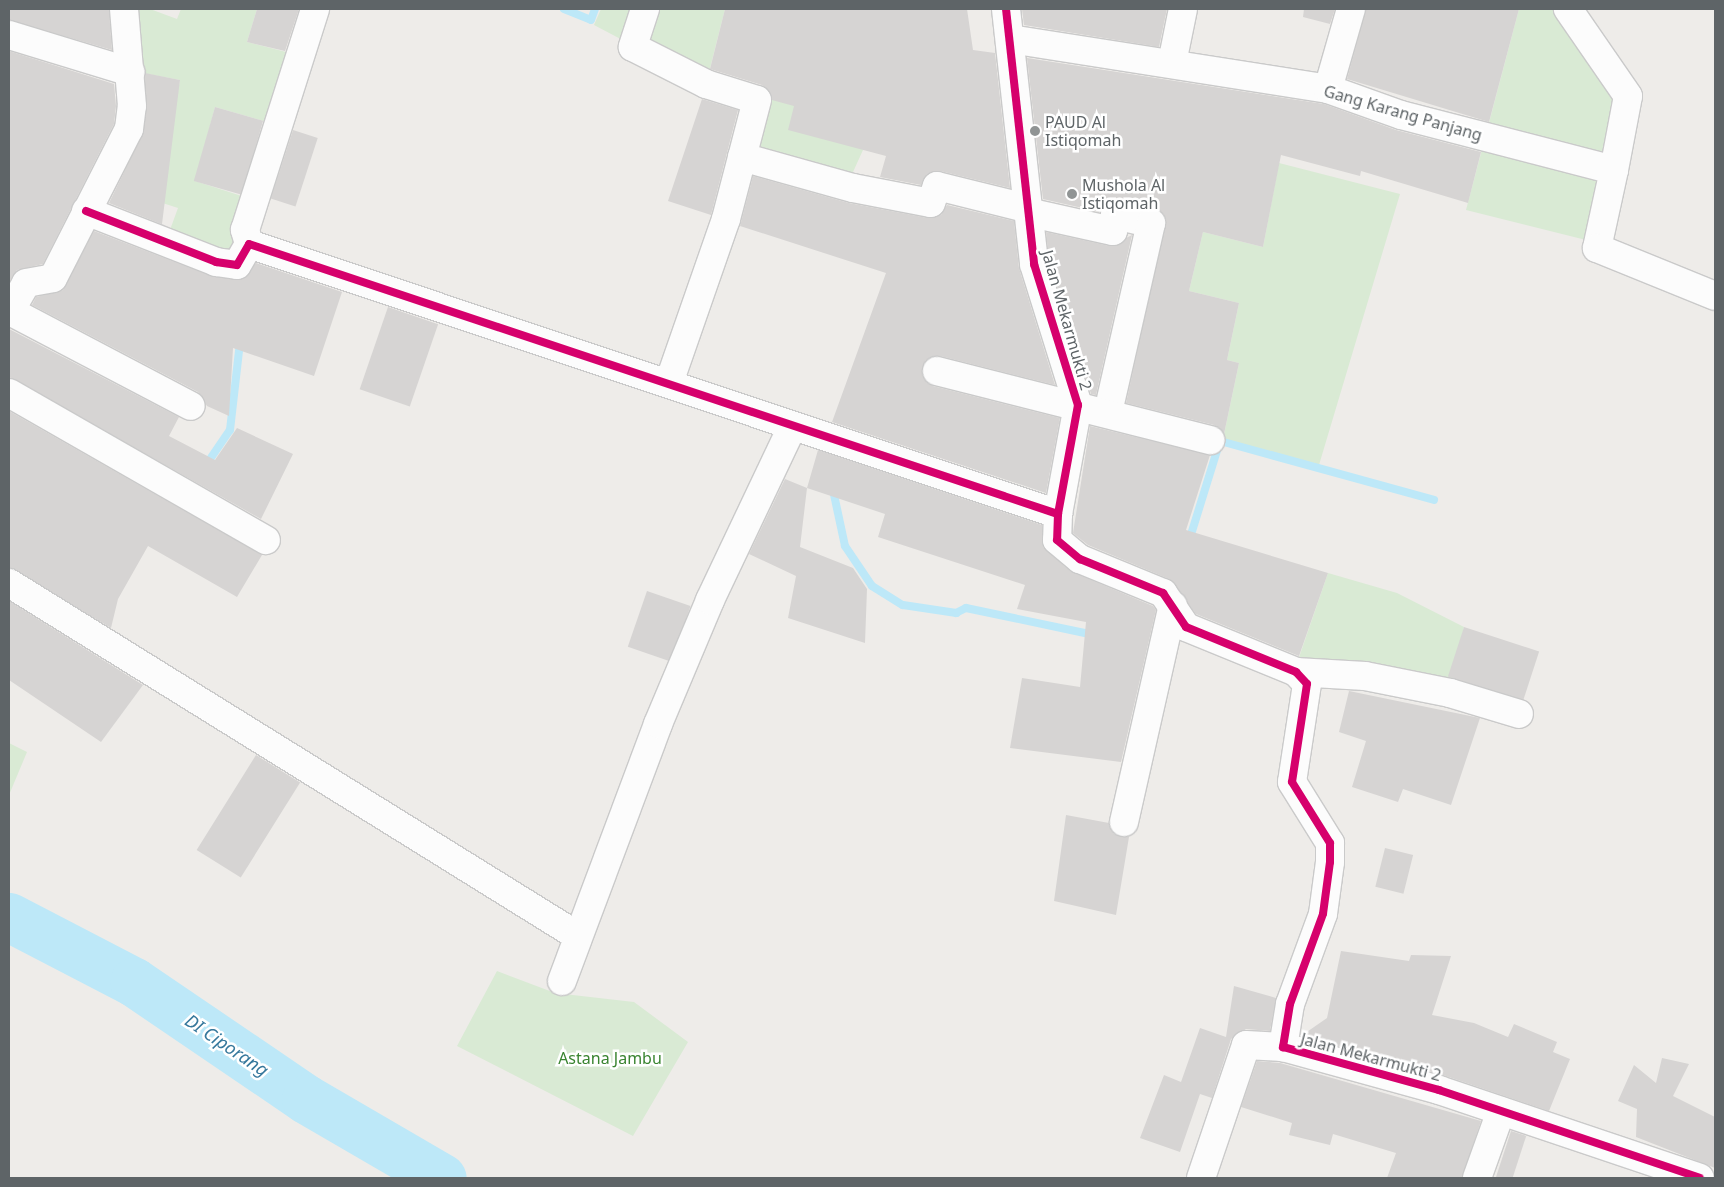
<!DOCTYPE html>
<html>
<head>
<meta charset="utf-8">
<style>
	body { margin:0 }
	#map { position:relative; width:1724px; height:1187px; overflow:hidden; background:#eeece9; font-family:"Noto Sans",sans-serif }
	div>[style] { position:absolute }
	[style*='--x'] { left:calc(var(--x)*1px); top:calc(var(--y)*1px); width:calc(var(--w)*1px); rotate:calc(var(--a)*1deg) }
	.green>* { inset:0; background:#d9ead4 }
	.stream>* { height:8px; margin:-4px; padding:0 4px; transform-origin:4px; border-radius:4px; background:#bde8f8 }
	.river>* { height:49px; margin:-24.5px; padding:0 24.5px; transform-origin:24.5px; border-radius:24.5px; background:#bde8f8 }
	.building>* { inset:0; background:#d6d4d3; transform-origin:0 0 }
	.roads { filter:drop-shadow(1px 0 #cacaca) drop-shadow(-1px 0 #cacaca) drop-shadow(0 1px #cacaca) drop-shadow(0 -1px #cacaca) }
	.street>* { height:28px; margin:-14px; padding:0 14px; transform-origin:14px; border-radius:14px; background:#fcfcfc }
	.cycleway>* { height:8px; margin:-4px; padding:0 4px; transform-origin:4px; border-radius:4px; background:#d6006c }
	.dots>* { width:14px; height:14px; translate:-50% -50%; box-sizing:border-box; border:2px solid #fff; border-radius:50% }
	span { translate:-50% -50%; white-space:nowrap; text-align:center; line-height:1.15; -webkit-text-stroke:5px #fff; paint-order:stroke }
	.street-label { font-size:16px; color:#5e6467 }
	.poi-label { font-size:16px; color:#5e6467 }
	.left { translate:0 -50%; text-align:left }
	.park-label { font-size:16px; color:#398430 }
	.water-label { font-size:18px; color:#36789c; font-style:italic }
	.frame { position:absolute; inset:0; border:10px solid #5e6467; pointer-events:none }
</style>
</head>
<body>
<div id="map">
	<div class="green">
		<div style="clip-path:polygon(130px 9px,150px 9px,177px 19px,181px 9px,257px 9px,247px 42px,298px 55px,274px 124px,215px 107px,195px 181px,251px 199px,236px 263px,167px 238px,178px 208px,144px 197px,148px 182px,115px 170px,123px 150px,165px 163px,180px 80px,137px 72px)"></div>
		<div style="clip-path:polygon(601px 9px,725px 9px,706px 84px,594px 25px)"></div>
		<div style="clip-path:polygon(1519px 9px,1561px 9px,1620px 97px,1590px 241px,1466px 210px)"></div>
		<div style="clip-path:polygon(775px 49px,863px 150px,848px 183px,745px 155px)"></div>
		<div style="clip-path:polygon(1279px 163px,1400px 194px,1319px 465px,1223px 439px,1239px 363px,1227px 360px,1239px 303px,1189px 291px,1203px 232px,1263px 247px)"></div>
		<div style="clip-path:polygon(1328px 573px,1397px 593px,1464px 627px,1450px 690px,1296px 666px)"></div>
		<div style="clip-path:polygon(9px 743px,27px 752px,9px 795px)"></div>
		<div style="clip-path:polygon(497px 971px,555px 993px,634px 1002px,688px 1042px,633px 1136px,457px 1046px)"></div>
	</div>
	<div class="stream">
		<div style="--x:564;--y:9;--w:29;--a:22"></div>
		<div style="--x:591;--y:20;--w:12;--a:-70"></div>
		<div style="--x:206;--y:465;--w:42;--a:-55.6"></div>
		<div style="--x:230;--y:430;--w:89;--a:-83.5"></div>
		<div style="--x:833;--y:490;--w:57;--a:77.9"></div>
		<div style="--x:845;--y:546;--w:48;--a:56"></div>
		<div style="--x:872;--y:586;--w:36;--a:32"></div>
		<div style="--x:903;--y:605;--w:54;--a:8.6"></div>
		<div style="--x:956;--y:613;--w:11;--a:-27"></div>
		<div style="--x:966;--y:608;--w:131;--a:11.9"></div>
		<div style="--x:1189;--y:541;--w:105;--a:-72.8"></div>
		<div style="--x:1220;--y:441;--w:222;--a:15.4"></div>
	</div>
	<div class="river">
		<div style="--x:9;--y:917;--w:141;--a:27.5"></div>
		<div style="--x:134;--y:982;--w:208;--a:34.2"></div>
		<div style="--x:306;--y:1099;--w:157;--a:30.2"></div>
	</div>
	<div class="building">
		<div style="clip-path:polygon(9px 9px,109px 9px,112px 50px,9px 20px)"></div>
		<div style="clip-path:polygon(257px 9px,299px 9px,285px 51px,247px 42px)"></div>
		<div style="clip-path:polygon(725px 9px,967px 9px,973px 50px,995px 53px,1010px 188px,940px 171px,927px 174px,921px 185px,880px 177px,886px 156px,788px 130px,794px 106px,772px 100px,762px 85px,710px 69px)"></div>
		<div style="clip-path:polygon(1022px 9px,1167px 9px,1159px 47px,1024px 25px)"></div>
		<div style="clip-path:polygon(1304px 9px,1335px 9px,1330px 24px,1303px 17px)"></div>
		<div style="clip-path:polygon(1366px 9px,1519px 9px,1489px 122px,1347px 79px)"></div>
		<div style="clip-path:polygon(9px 51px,114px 84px,116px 106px,114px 124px,43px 264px,17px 270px,9px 282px)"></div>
		<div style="clip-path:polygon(1027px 58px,1324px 104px,1396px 130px,1481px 152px,1468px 203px,1361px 171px,1360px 176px,1281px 155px,1263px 247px,1203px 232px,1189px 291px,1239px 303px,1227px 360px,1239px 363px,1224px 434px,1214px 425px,1126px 403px,1166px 219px,1155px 208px,1118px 200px,1109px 200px,1100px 212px,1043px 199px)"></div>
		<div style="clip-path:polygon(145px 73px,180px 80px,162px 224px,171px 228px,109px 203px,144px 131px)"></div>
		<div style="clip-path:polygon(702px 99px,738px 110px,711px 215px,668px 201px)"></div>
		<div style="left:215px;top:107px;width:50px;height:77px;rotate:16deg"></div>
		<div style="left:293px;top:130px;width:26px;height:72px;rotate:18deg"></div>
		<div style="clip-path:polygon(753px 176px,849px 203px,928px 218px,941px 215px,947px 205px,1014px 221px,1019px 268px,1055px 385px,940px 356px,926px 360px,922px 375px,933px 386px,1060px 418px,1046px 493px,832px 422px,886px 273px,740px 226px)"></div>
		<div style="clip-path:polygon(94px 231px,214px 277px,243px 279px,256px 263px,342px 292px,314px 376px,233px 348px,229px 416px,207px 406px,198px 392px,32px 305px,36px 297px,63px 290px)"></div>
		<div style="clip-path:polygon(1046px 232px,1110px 246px,1132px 235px,1096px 395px,1091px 394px,1049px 261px)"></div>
		<div style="left:388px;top:307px;width:53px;height:87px;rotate:19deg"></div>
		<div style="clip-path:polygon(9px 329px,179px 417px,169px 436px,215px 460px,237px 428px,293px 454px,261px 519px,9px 377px)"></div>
		<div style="clip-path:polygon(9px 411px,262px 555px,237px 597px,148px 546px,118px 599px,111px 628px,9px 567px)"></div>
		<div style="clip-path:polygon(1090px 426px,1210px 455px,1186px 530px,1328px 573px,1299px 656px,1196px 614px,1169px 579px,1088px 545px,1073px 533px)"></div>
		<div style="clip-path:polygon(818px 450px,1042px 525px,1043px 547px,1070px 571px,1153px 606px,1156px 610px,1121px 762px,1010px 748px,1022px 678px,1080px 687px,1086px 622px,1017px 609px,1025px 585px,878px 537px,885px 514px,807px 488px)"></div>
		<div style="clip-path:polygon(785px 479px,807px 488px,800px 547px,853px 568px,867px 589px,865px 643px,788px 618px,796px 576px,749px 554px)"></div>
		<div style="left:647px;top:591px;width:46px;height:59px;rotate:19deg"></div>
		<div style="clip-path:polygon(9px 601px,143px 685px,101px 742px,9px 680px)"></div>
		<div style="left:1464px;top:627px;width:79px;height:52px;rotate:18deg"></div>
		<div style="clip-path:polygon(1349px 691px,1480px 718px,1451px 805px,1403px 789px,1398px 802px,1352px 787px,1366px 741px,1339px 732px)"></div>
		<div style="left:256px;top:755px;width:52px;height:112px;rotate:32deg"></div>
		<div style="clip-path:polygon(1066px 815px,1109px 823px,1114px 834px,1129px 837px,1116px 915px,1054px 901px)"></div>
		<div style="left:1385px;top:848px;width:29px;height:40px;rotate:14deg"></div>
		<div style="clip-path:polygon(1341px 951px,1409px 961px,1411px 955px,1451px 956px,1432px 1015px,1474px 1023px,1508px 1037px,1514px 1024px,1557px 1042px,1553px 1052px,1570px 1059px,1549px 1111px,1443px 1075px,1301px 1036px,1327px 1018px)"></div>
		<div style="clip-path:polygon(1234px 986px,1276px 998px,1270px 1031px,1246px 1029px,1231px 1039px,1212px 1098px,1200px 1094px,1180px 1152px,1140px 1138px,1164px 1075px,1181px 1082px,1200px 1028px,1226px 1037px)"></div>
		<div style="clip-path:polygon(1662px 1058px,1689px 1064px,1673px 1096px,1715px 1117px,1715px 1168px,1636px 1137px,1637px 1109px,1618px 1101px,1634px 1065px,1656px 1083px)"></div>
		<div style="clip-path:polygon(1257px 1061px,1280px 1063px,1481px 1121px,1462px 1178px,1387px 1178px,1396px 1153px,1333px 1134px,1330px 1145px,1289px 1135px,1292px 1123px,1241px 1107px)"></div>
		<div style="left:1511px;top:1131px;width:16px;height:50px;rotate:18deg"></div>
	</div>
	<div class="roads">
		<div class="street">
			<div style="--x:645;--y:9;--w:40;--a:108"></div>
			<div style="--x:633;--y:47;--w:82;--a:26.9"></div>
			<div style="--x:706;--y:84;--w:53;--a:17.4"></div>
			<div style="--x:757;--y:100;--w:123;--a:104.6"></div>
			<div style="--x:726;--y:219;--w:174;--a:109.2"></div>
			<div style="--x:1006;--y:9;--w:257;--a:83.7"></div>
			<div style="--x:1034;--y:264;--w:148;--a:72.7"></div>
			<div style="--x:1078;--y:405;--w:111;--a:100.4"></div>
			<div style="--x:1058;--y:514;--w:26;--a:92"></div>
			<div style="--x:1057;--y:540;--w:30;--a:40"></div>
			<div style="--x:1080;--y:559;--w:90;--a:22.3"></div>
			<div style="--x:1163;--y:593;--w:41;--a:55.9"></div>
			<div style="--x:1186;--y:627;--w:119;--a:22.2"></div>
			<div style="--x:1296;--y:672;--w:16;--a:47"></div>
			<div style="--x:1307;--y:684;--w:99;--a:98.7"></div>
			<div style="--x:1292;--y:782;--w:72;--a:58.1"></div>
			<div style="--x:1330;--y:843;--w:19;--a:90"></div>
			<div style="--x:1330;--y:862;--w:52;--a:97.7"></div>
			<div style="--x:1323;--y:914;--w:96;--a:110.1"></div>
			<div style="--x:1290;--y:1004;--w:44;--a:99.2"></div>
			<div style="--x:1283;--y:1047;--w:162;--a:15.4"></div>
			<div style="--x:1439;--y:1090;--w:275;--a:18.6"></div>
			<div style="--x:9;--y:35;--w:127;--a:17"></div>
			<div style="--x:1010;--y:39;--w:322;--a:8.9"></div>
			<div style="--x:1328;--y:89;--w:77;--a:19.6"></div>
			<div style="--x:1401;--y:115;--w:220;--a:14.5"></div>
			<div style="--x:1614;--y:170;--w:75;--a:-79.3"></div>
			<div style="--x:1628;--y:96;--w:106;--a:-124.6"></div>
			<div style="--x:1172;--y:63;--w:55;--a:-78.5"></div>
			<div style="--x:1328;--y:89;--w:83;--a:-74"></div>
			<div style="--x:742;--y:157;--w:115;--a:15.6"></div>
			<div style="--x:853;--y:188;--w:79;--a:10.9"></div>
			<div style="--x:931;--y:203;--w:18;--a:-71"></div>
			<div style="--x:937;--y:186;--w:92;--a:13.9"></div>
			<div style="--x:1614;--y:170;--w:80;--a:102.3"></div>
			<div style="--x:1597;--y:248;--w:127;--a:22.1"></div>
			<div style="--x:86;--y:211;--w:140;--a:21.4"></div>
			<div style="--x:216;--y:262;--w:21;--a:8"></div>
			<div style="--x:237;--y:265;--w:24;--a:-60"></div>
			<div style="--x:249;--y:244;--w:853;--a:18.46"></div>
			<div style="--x:1027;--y:212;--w:88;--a:12.5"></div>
			<div style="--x:1113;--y:231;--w:16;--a:-83"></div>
			<div style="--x:1115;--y:215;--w:37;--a:13"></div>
			<div style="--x:1151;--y:223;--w:195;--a:102.8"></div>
			<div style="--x:249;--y:244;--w:15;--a:-106"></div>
			<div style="--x:245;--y:230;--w:232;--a:-72.4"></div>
			<div style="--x:10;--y:311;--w:204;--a:27.7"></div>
			<div style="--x:9;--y:313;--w:34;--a:-60"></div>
			<div style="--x:26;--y:283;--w:27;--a:-10"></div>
			<div style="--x:53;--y:278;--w:167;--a:-63"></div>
			<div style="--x:129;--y:129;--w:23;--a:-83"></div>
			<div style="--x:132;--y:106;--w:97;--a:-94.7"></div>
			<div style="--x:937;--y:371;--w:282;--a:14.2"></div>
			<div style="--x:9;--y:393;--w:296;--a:29.8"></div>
			<div style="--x:9;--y:583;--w:667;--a:31.83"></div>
			<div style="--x:1296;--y:672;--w:69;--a:3.3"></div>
			<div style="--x:1365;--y:676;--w:87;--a:11.3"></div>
			<div style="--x:1450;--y:693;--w:72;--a:16.9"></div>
			<div style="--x:1124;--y:822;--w:222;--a:-77.3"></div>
			<div style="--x:562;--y:981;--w:274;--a:-69.5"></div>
			<div style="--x:658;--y:724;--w:134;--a:-67.2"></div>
			<div style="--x:710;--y:600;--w:191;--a:-64.6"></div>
			<div style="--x:1201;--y:1178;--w:140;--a:-71.3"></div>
			<div style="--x:1246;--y:1045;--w:37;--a:3"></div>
			<div style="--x:1477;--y:1178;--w:71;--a:-70.3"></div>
		</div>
	</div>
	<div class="cycleway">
		<div style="--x:1006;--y:9;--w:257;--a:83.7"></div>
		<div style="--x:1034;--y:264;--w:148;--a:72.7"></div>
		<div style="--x:1078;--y:405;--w:111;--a:100.4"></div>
		<div style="--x:1058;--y:514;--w:26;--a:92"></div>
		<div style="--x:1057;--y:540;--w:30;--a:40"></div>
		<div style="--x:1080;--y:559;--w:90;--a:22.3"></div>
		<div style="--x:1163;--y:593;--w:41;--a:55.9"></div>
		<div style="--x:1186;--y:627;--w:119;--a:22.2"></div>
		<div style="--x:1296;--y:672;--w:16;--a:47"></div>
		<div style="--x:1307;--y:684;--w:99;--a:98.7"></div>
		<div style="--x:1292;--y:782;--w:72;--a:58.1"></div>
		<div style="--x:1330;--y:843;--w:19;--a:90"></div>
		<div style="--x:1330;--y:862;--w:52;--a:97.7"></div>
		<div style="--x:1323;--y:914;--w:96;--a:110.1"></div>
		<div style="--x:1290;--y:1004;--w:44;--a:99.2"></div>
		<div style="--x:1283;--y:1047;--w:162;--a:15.4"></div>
		<div style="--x:1439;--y:1090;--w:275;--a:18.6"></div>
		<div style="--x:86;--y:211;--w:140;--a:21.4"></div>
		<div style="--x:216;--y:262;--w:21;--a:8"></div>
		<div style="--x:237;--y:265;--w:24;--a:-60"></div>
		<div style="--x:249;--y:244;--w:853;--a:18.46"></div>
	</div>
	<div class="dots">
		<div style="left:1035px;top:131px;background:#909494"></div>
		<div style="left:1072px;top:194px;background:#909494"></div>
	</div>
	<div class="street-label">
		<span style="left:1403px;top:113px;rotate:16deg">Gang Karang Panjang</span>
		<span style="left:1067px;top:320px;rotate:74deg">Jalan Mekarmukti 2</span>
		<span style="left:1371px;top:1057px;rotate:15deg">Jalan Mekarmukti 2</span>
	</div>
	<div class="poi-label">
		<span class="left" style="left:1045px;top:131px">PAUD Al<br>Istiqomah</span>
		<span class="left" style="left:1082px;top:194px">Mushola Al<br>Istiqomah</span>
	</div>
	<div class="park-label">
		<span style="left:610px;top:1058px">Astana Jambu</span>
	</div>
	<div class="water-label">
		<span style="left:227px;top:1045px;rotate:34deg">DI Ciporang</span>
	</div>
	<div class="frame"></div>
</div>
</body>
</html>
